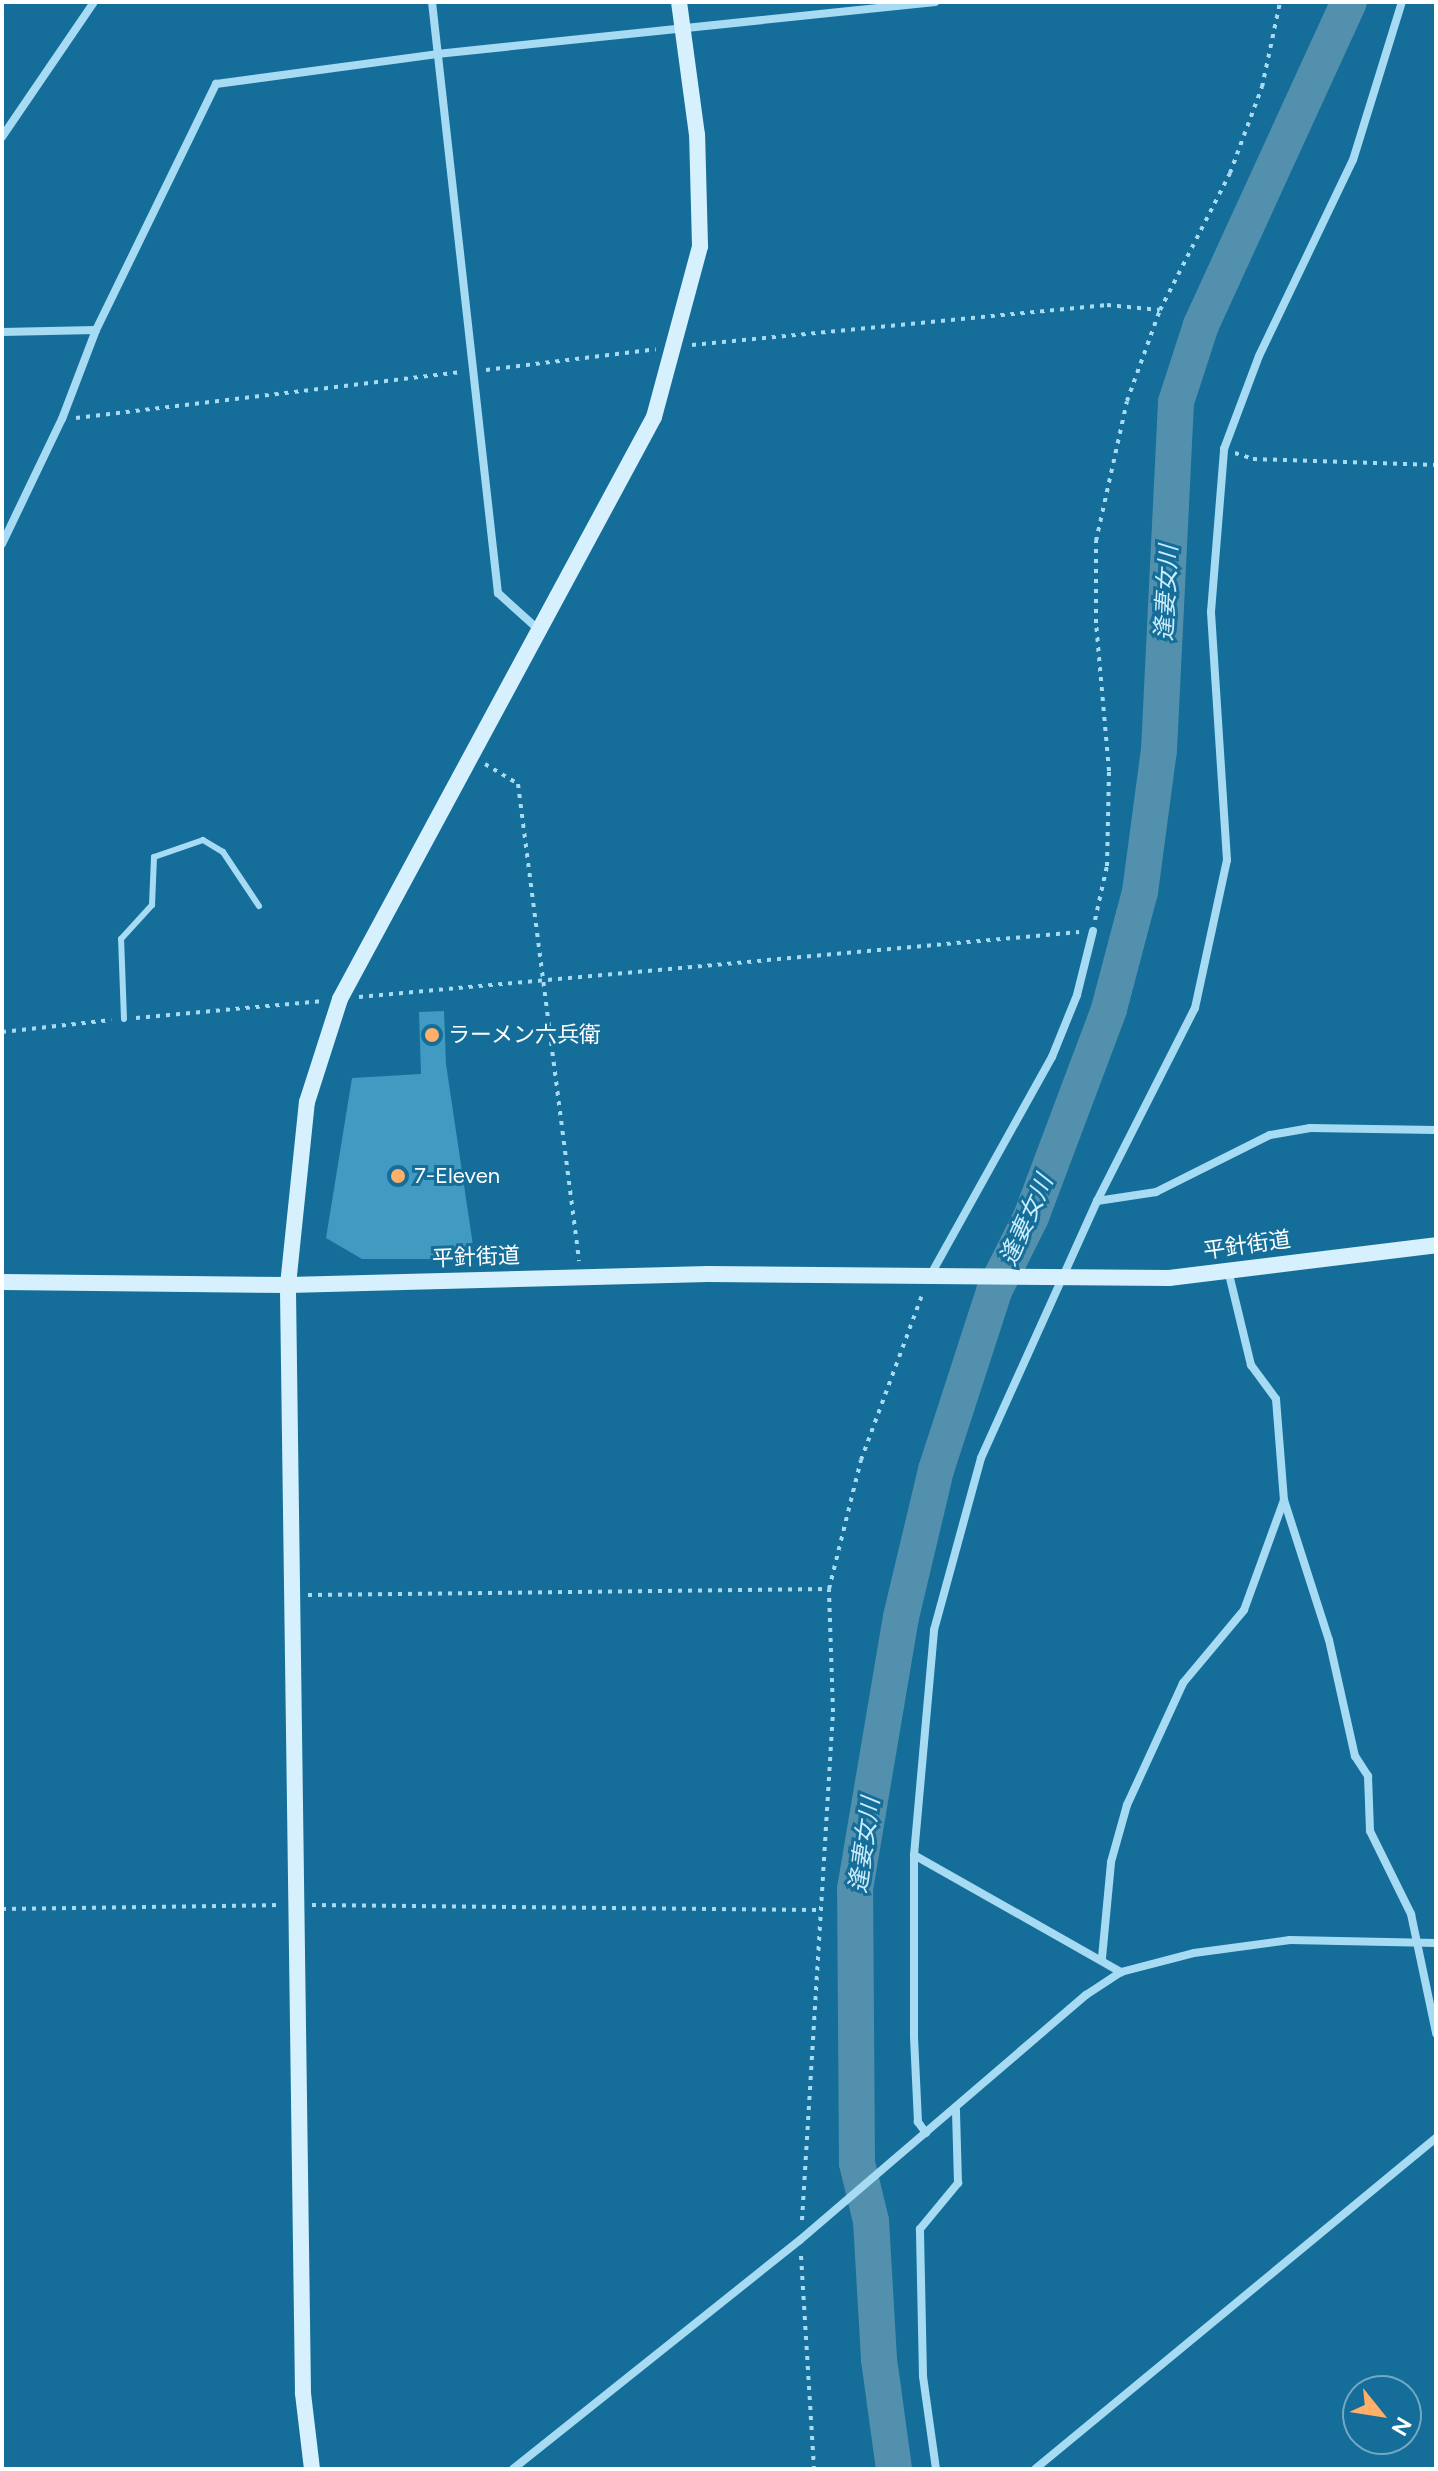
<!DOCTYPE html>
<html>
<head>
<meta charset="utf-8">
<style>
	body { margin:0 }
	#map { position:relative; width:1438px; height:2471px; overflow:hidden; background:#146e99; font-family:Figtree,"Noto Sans JP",sans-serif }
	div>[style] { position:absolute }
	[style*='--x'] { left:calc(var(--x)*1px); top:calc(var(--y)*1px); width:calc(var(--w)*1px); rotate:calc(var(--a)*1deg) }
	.river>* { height:36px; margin:-18px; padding:0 18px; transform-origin:18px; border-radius:18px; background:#5390ad }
	.building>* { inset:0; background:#419ac2 }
	.path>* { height:4px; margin-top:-2px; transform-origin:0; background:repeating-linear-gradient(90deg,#a6dbf3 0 4px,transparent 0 10px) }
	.lane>* { height:6px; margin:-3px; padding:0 3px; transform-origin:3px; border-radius:3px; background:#a6dbf3 }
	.street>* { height:8px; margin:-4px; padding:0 4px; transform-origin:4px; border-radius:4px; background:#a6dbf3 }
	.secondary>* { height:16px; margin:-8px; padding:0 8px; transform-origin:8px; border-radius:8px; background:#d6f0fd }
	.dots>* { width:22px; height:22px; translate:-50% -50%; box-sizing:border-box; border:4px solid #146e99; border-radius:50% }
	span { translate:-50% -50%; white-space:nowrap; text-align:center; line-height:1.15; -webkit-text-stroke:6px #146e99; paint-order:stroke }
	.poi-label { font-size:22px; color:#fff }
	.left { translate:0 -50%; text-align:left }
	.street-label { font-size:22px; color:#fff }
	.water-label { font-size:24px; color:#caecfb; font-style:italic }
	.frame { position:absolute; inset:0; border:4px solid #fff; pointer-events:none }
	.north { position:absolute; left:1342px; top:2375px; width:80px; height:80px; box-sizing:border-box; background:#146e99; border:2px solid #72a8c2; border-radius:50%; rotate:120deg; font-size:22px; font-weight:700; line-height:32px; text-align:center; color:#fff }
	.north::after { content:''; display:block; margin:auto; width:28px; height:36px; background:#ffaf68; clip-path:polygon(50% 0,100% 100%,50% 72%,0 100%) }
</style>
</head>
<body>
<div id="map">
	<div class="river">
		<div style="--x:894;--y:2469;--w:111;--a:-97.8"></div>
		<div style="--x:879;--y:2359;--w:138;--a:-93.3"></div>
		<div style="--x:871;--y:2221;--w:60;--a:-103.6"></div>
		<div style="--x:857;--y:2163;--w:274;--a:-90.4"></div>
		<div style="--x:855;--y:1889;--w:276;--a:-80.4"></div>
		<div style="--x:901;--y:1617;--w:151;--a:-76.6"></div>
		<div style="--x:936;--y:1470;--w:188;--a:-72"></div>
		<div style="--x:994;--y:1291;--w:83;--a:-63.4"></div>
		<div style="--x:1031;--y:1217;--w:222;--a:-69.4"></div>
		<div style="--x:1109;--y:1009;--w:121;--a:-75.2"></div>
		<div style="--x:1140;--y:892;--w:143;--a:-82.4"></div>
		<div style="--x:1159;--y:750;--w:348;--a:-87.2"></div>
		<div style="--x:1176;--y:402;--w:81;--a:-72"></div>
		<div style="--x:1201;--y:325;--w:355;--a:-65.4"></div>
	</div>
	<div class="building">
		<div style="clip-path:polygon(444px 1011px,446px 1064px,475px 1259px,362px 1259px,326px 1238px,352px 1078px,421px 1074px,419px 1012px)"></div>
	</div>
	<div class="path">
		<div style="--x:692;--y:345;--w:417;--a:-5.5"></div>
		<div style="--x:1107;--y:305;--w:53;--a:5.4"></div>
		<div style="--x:486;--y:370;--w:171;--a:-7"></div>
		<div style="--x:76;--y:418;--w:388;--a:-6.8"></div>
		<div style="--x:1235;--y:453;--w:19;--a:18"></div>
		<div style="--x:1253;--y:459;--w:183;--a:1.9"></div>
		<div style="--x:485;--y:764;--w:39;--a:31"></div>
		<div style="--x:518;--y:784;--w:481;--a:82.7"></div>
		<div style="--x:1095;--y:920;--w:55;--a:-77.5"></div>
		<div style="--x:1107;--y:866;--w:95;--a:-88.8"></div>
		<div style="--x:1109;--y:771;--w:149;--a:-95"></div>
		<div style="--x:1096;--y:623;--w:82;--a:-90"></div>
		<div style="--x:1096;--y:541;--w:143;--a:-77.5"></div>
		<div style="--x:1127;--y:401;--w:97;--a:-70.1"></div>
		<div style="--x:1160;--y:310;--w:154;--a:-62.9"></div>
		<div style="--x:1230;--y:173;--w:92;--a:-69.6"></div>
		<div style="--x:1262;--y:87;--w:87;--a:-78"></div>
		<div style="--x:359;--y:997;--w:723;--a:-5.16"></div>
		<div style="--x:136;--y:1018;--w:188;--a:-5.2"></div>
		<div style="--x:2;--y:1032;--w:110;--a:-6.3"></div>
		<div style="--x:308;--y:1595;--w:521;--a:-0.66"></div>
		<div style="--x:312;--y:1905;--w:510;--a:0.56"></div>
		<div style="--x:2;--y:1909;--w:278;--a:-0.8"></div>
		<div style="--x:802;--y:2220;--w:509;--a:-86.51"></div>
		<div style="--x:833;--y:1712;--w:123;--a:-91.9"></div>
		<div style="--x:829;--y:1589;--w:133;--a:-76.1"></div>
		<div style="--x:861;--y:1460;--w:179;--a:-69.7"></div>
		<div style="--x:801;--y:2256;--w:213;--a:86.5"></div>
	</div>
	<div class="lane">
		<div style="--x:124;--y:1019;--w:80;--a:-92.1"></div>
		<div style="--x:121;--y:939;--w:46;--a:-47.6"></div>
		<div style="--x:152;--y:905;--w:48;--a:-87.6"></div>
		<div style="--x:154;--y:857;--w:52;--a:-19.1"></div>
		<div style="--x:203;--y:840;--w:23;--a:31"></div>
		<div style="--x:223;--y:852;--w:65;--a:56.3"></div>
	</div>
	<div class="street">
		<div style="--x:432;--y:2;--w:595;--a:83.63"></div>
		<div style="--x:498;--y:593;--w:55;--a:42.1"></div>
		<div style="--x:2;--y:137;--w:163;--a:-55.7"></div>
		<div style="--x:2;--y:332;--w:94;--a:-1.2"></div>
		<div style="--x:2;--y:544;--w:139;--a:-64.4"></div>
		<div style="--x:62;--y:419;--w:95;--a:-69.1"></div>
		<div style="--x:96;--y:330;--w:274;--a:-64"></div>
		<div style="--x:216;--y:84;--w:223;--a:-7.7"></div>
		<div style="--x:437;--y:54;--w:501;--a:-5.96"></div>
		<div style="--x:1097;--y:1201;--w:60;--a:-8.7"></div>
		<div style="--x:1156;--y:1192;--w:127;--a:-26.6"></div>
		<div style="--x:1270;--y:1135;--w:41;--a:-9.9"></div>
		<div style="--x:1310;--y:1128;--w:126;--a:0.9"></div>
		<div style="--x:1228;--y:1270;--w:98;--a:76.4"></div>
		<div style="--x:1251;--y:1365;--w:42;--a:53.7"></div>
		<div style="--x:1276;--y:1399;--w:101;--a:85.5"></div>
		<div style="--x:1284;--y:1500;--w:147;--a:72.2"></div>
		<div style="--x:1329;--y:1640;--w:119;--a:77.4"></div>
		<div style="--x:1355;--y:1756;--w:24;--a:57"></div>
		<div style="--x:1368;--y:1776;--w:55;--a:87.9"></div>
		<div style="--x:1370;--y:1831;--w:93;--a:63.7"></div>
		<div style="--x:1411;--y:1914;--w:122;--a:78.1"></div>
		<div style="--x:930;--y:1276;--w:251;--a:-60.9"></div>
		<div style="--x:1052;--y:1057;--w:67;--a:-68"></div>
		<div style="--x:1077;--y:995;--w:66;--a:-76"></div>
		<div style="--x:914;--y:1855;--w:238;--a:29.5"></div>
		<div style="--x:1102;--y:1958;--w:96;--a:-84.6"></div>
		<div style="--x:1111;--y:1862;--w:59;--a:-74.3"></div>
		<div style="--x:1127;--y:1805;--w:134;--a:-65.3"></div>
		<div style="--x:1183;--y:1683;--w:95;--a:-50.1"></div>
		<div style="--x:1244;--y:1610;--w:117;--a:-70"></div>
		<div style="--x:926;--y:2133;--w:14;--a:-126"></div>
		<div style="--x:918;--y:2122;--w:86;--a:-92.7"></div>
		<div style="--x:914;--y:2036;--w:181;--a:-90"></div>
		<div style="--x:914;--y:1855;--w:226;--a:-84.9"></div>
		<div style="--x:934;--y:1630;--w:178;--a:-74.7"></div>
		<div style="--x:981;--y:1458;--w:282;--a:-65.7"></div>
		<div style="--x:1097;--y:1201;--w:216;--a:-63.1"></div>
		<div style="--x:1195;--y:1008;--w:151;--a:-77.8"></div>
		<div style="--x:1227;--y:860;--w:249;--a:-93.7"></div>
		<div style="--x:1211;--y:612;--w:164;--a:-85.4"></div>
		<div style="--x:1224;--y:449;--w:99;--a:-69.4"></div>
		<div style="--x:1259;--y:356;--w:217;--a:-64.4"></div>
		<div style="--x:1353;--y:160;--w:165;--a:-72.8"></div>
		<div style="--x:513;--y:2469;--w:367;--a:-38.6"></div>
		<div style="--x:800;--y:2240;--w:377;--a:-40.6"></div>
		<div style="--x:1086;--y:1995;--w:42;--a:-33.3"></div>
		<div style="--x:1121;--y:1972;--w:75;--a:-14.6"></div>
		<div style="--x:1194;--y:1953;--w:97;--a:-7.7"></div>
		<div style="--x:1290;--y:1940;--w:146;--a:1.2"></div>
		<div style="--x:936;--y:2469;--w:94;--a:-98"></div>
		<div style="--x:923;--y:2376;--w:147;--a:-91.2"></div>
		<div style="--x:920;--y:2229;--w:60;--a:-50.4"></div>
		<div style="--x:958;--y:2183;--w:73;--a:-91.6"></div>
		<div style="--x:1035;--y:2469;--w:520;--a:-39.54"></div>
	</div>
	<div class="secondary">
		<div style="--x:2;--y:1282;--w:286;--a:0.6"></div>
		<div style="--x:288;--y:1285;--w:420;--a:-1.5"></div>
		<div style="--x:708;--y:1274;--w:461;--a:0.5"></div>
		<div style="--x:1169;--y:1278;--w:269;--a:-7"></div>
		<div style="--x:312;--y:2469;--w:77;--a:-96.8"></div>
		<div style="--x:303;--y:2393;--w:1108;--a:-90.78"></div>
		<div style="--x:288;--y:1285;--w:184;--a:-84.1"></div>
		<div style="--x:307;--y:1102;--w:108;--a:-72.2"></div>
		<div style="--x:340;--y:999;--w:661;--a:-61.65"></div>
		<div style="--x:654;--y:417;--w:177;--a:-74.9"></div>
		<div style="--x:700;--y:246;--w:111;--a:-91.5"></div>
		<div style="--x:697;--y:135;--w:134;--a:-97.7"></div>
	</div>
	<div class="dots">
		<div style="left:432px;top:1035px;background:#ffaf68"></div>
		<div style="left:398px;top:1176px;background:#ffaf68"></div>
	</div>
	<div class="poi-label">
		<span class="left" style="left:448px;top:1035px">ラーメン六兵衛</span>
		<span class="left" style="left:414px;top:1176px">7-Eleven</span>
	</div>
	<div class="street-label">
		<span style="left:1247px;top:1245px;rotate:-8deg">平針街道</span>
		<span style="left:476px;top:1257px;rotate:-2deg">平針街道</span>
	</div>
	<div class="water-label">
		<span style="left:1166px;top:593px;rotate:-87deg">逢妻女川</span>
		<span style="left:1026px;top:1220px;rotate:-66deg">逢妻女川</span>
		<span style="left:864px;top:1845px;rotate:-82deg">逢妻女川</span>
	</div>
	<div class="frame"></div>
	<div class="north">N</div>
</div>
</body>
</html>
